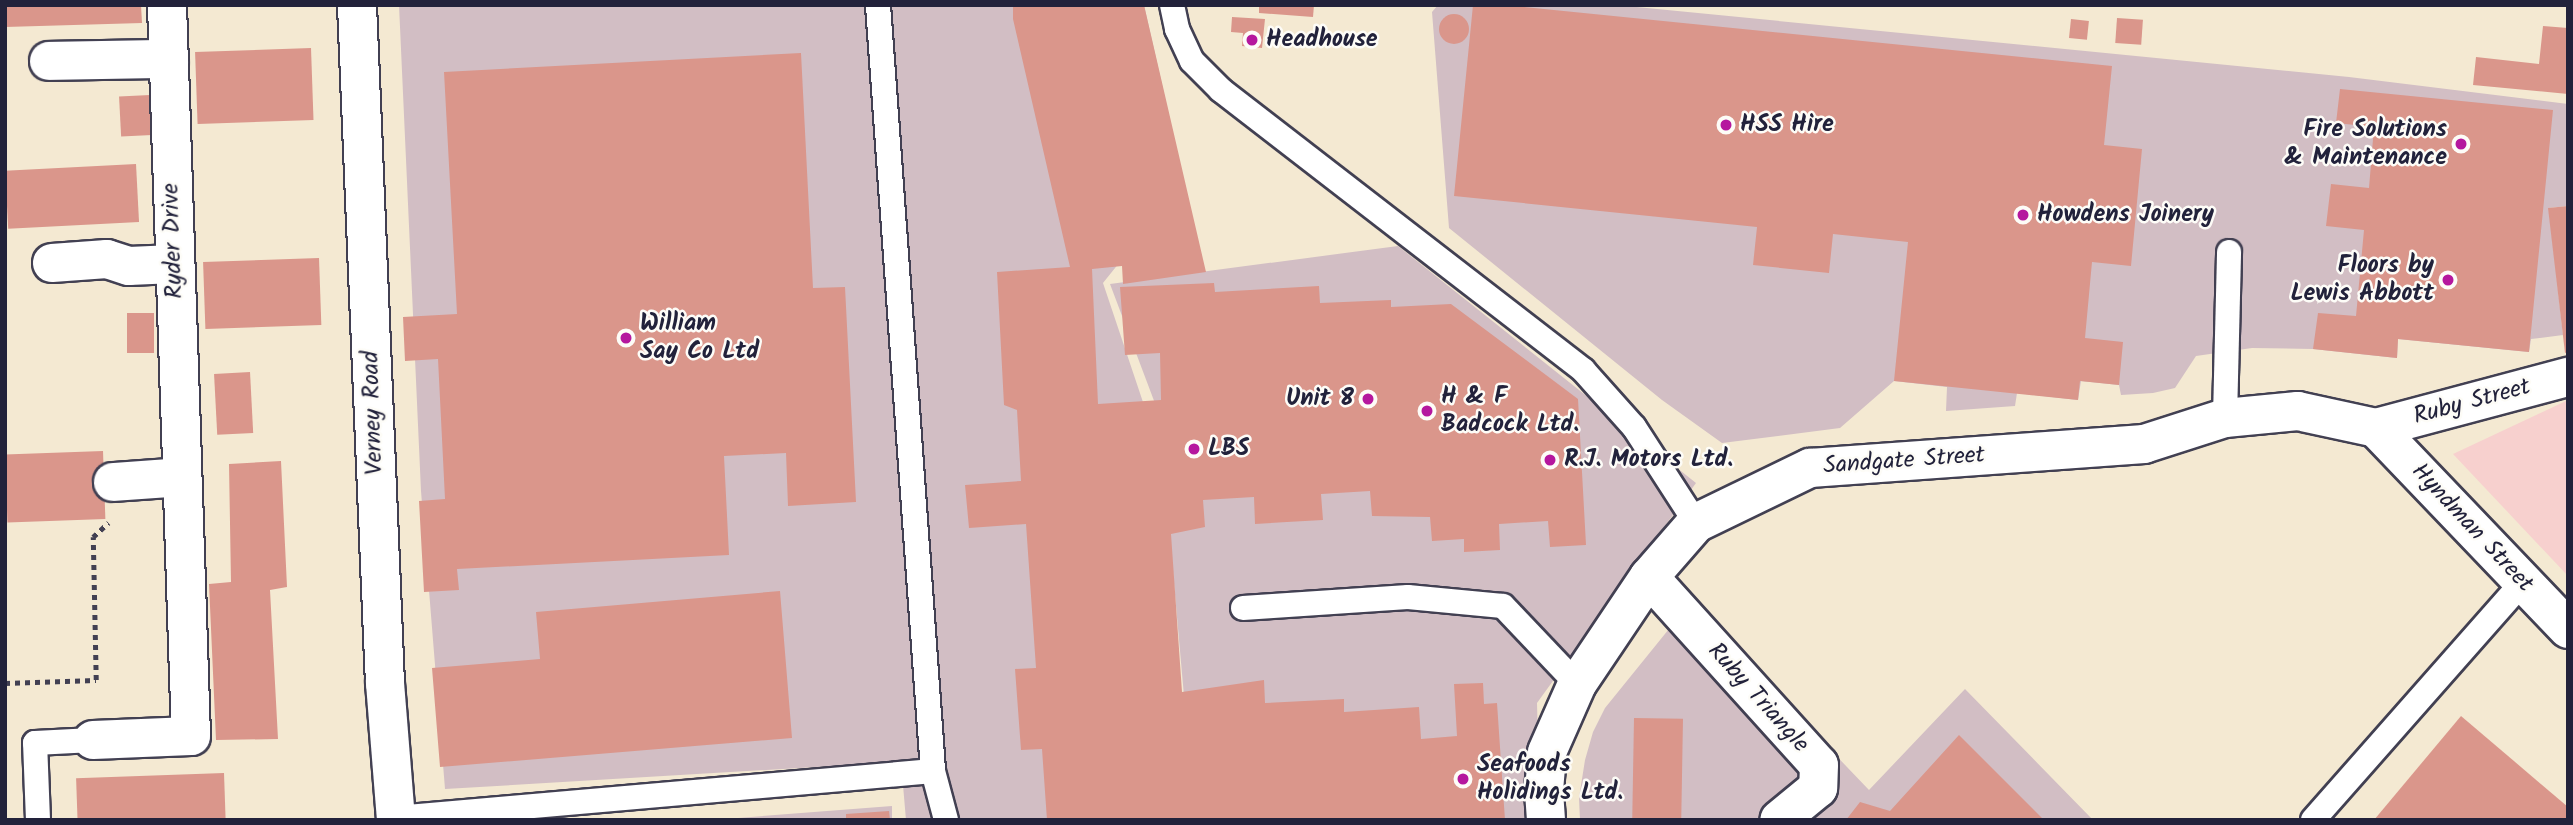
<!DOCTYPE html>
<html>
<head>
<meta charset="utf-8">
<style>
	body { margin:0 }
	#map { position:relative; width:2573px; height:825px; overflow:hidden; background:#f4e9d2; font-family:Kalam,sans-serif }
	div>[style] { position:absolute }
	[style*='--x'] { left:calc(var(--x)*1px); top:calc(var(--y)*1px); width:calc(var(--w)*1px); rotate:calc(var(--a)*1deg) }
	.built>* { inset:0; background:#f7d0ce }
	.industrial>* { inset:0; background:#d2bec4 }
	.building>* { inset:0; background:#da968b; transform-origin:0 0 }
	.round { border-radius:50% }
	.path>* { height:4.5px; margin-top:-2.25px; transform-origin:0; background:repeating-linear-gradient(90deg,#424052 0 5px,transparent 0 10px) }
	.roads { filter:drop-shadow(2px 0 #424052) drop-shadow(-2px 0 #424052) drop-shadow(0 2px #424052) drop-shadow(0 -2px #424052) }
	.service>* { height:24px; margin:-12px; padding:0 12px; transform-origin:12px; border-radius:12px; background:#fff }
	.minor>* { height:38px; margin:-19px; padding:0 19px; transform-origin:19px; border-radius:19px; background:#fff }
	.dots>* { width:19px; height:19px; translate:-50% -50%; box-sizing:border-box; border:4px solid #fdfcf7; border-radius:50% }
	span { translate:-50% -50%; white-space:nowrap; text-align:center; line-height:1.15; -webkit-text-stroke:5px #fdfcf7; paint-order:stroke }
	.poi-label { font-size:24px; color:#22223b; font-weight:700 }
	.left { translate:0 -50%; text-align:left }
	.right { translate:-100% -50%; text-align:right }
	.street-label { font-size:24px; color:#22223b }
	.frame { position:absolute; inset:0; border:7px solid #22223b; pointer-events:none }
</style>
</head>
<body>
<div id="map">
	<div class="built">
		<div style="clip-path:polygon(2568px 400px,2568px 576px,2453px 454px)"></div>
	</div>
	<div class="industrial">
		<div style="clip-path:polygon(399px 5px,1144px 5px,1184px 182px,1103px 283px,1149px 420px,1186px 820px,906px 820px,901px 762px,445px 789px,421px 491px)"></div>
		<div style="clip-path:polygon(1438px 5px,1616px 5px,2349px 77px,2568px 104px,2568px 206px,2549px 208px,2563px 335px,2531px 339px,2529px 352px,2398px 339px,2397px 358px,2313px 349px,2252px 348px,2196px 356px,2175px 388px,2153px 393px,2121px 395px,2119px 385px,2081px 381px,2078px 400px,2017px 393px,2015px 406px,1946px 411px,1947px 387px,1894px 381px,1840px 428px,1722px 443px,1662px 400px,1449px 228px,1432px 12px)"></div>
		<div style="clip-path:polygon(1398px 246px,1696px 483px,1537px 703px,1540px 820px,1195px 820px,1159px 414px,1110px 284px)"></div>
		<div style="clip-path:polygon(1690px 603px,1869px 790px,1965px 689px,2093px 820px,1580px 820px,1579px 798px,1585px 760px,1593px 732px,1605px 708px)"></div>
		<div style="clip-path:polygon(892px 806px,892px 820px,712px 820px)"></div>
	</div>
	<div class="building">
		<div style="clip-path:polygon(5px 5px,141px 5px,142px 23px,5px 27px)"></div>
		<div style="clip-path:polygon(1013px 5px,1144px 5px,1206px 272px,1123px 284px,1122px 266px,1092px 269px,1098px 404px,1161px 400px,1160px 353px,1125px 355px,1120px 287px,1214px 283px,1215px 292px,1319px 286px,1320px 303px,1391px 300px,1391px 307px,1451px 304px,1578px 399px,1586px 545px,1550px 547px,1548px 521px,1499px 524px,1500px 550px,1464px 552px,1464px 539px,1432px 541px,1430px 517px,1372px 516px,1370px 491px,1321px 494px,1323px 520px,1287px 522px,1255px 524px,1254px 497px,1203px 500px,1205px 527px,1171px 534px,1182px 692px,1264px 680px,1265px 703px,1344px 699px,1344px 712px,1419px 707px,1421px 739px,1457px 736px,1454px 684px,1483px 683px,1484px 704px,1497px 703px,1505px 820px,1047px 820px,1042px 749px,1021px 750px,1015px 669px,1036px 668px,1026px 524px,969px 528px,965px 485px,1021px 481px,1017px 410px,1004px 405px,997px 272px,1070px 267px,1013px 19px)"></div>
		<div style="clip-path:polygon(1259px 5px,1314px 5px,1313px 17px,1259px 13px)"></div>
		<div style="clip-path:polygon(1473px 5px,1505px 5px,2112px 66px,2104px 145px,2142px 149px,2131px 266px,2092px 262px,2085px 338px,2123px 342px,2119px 385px,2080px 381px,2078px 400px,1894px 381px,1908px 242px,1833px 234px,1829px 273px,1753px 265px,1757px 227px,1454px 196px)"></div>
		<div class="round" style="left:1439px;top:14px;width:30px;height:30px"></div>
		<div style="clip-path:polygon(1232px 17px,1265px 19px,1262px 48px,1242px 46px,1243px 33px,1231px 32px)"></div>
		<div style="left:2117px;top:18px;width:26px;height:25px;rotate:4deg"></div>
		<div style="left:2071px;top:19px;width:18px;height:19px;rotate:6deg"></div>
		<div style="clip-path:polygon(2543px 26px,2568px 28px,2568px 94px,2473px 85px,2476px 57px,2539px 64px)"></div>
		<div style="left:311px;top:48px;width:72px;height:116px;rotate:88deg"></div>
		<div style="clip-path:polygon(801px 53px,813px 288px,845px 287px,856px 502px,788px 506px,786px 453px,724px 456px,729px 555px,457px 569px,459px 590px,424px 592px,419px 501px,445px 499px,438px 359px,405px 361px,403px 317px,457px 314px,444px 72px)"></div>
		<div style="clip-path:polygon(2340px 89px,2553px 110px,2529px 352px,2398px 339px,2397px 358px,2313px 349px,2318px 313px,2356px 316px,2364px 230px,2326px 226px,2331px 184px,2369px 188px,2374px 127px,2336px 123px)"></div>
		<div style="left:150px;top:95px;width:40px;height:31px;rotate:87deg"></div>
		<div style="left:136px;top:164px;width:58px;height:131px;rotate:87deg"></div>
		<div style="clip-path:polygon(2568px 206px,2568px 352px,2565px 353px,2548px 208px)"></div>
		<div style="left:319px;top:258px;width:67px;height:116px;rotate:88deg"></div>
		<div style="left:127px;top:313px;width:27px;height:40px"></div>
		<div style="left:250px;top:372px;width:61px;height:36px;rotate:87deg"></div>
		<div style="left:103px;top:451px;width:68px;height:98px;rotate:88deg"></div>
		<div style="clip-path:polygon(281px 461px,287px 587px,270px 590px,278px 739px,216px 740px,209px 584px,231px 582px,229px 464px)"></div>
		<div style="clip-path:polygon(780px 591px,792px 738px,440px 767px,432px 668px,540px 659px,536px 612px)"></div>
		<div style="clip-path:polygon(2461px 716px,2568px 807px,2568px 820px,2374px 820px)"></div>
		<div style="left:1634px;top:718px;width:49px;height:102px;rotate:1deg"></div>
		<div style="clip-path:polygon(1959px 735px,2044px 820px,1846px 820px,1860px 802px,1890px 811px)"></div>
		<div style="left:224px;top:773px;width:47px;height:148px;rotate:88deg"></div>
		<div style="clip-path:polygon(889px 811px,890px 820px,846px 820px,846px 814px)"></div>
	</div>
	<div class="path">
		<div style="--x:5;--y:683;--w:91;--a:-1.9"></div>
		<div style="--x:96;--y:680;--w:143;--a:-91.2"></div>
		<div style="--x:93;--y:537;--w:21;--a:-43"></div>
	</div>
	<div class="roads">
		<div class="service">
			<div style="--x:878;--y:5;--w:768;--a:85.89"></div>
			<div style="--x:933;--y:771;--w:51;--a:75.1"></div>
			<div style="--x:1172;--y:5;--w:25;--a:78"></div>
			<div style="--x:1177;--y:29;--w:35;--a:65"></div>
			<div style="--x:1192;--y:61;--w:41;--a:45"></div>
			<div style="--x:1221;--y:90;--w:458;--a:37.7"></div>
			<div style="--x:1583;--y:370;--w:76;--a:48.2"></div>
			<div style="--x:1634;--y:427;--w:114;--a:57.1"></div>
			<div style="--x:2225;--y:418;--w:166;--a:-88.6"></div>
			<div style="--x:1243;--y:608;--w:165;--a:-3.8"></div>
			<div style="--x:1408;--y:597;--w:95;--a:5.4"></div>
			<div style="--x:1503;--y:606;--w:108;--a:46.5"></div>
			<div style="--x:396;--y:818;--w:539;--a:-5"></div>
			<div style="--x:38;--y:820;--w:77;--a:-92.2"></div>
			<div style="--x:35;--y:743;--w:58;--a:-3"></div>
			<div style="--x:2313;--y:820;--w:317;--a:-48.6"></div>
		</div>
		<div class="minor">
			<div style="--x:357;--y:5;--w:679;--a:87.64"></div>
			<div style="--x:385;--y:683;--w:137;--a:85.4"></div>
			<div style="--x:49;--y:61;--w:120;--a:-1"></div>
			<div style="--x:52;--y:263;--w:55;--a:-4.2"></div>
			<div style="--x:107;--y:259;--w:23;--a:18"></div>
			<div style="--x:129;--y:266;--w:45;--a:-2.5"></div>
			<div style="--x:2376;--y:428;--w:278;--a:46.3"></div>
			<div style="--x:113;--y:482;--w:69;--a:-4.1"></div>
			<div style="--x:1649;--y:577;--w:253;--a:47.9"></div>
			<div style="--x:1819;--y:765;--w:23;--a:92"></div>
			<div style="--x:1818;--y:788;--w:50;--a:140.6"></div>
			<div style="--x:93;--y:740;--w:98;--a:-2.3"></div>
			<div style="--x:191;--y:736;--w:731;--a:-91.88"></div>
			<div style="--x:1546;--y:820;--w:30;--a:-94"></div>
			<div style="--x:1544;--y:790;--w:38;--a:-85"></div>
			<div style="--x:1547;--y:752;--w:74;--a:-66.2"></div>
			<div style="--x:1577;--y:684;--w:129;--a:-56.1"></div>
			<div style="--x:1649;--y:577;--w:72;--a:-49"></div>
			<div style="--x:1696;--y:523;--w:127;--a:-25.8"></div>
			<div style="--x:1810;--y:468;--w:335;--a:-4.1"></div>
			<div style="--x:2144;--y:444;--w:85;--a:-17.8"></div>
			<div style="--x:2225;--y:418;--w:73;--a:-5.5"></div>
			<div style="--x:2298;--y:411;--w:80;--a:12.3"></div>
			<div style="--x:2376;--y:428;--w:199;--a:-14.9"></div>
		</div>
	</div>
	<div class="dots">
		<div style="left:1252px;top:40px;background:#b5179e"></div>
		<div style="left:1726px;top:125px;background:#b5179e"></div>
		<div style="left:2461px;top:144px;background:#b5179e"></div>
		<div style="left:2023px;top:215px;background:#b5179e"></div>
		<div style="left:2448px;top:280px;background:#b5179e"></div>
		<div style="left:626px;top:338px;background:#b5179e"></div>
		<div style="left:1368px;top:399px;background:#b5179e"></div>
		<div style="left:1427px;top:411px;background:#b5179e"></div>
		<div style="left:1194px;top:449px;background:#b5179e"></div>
		<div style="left:1550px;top:460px;background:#b5179e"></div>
		<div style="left:1463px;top:779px;background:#b5179e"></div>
	</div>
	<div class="poi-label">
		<span class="left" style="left:1266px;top:40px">Headhouse</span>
		<span class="left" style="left:1740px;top:125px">HSS Hire</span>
		<span class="right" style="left:2447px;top:144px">Fire Solutions<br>&amp; Maintenance</span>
		<span class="left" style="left:2037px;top:215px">Howdens Joinery</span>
		<span class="right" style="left:2434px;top:280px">Floors by<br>Lewis Abbott</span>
		<span class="left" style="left:640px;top:338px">William<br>Say Co Ltd</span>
		<span class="left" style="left:1441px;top:411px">H &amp; F<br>Badcock Ltd.</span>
		<span class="right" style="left:1354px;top:399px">Unit 8</span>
		<span class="left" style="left:1208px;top:449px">LBS</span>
		<span class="left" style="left:1564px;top:460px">R.J. Motors Ltd.</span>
		<span class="left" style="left:1477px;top:779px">Seafoods<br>Holidings Ltd.</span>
	</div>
	<div class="street-label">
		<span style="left:173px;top:241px;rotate:-92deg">Ryder Drive</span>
		<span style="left:2472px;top:402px;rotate:-15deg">Ruby Street</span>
		<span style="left:373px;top:413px;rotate:-92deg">Verney Road</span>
		<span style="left:1904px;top:461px;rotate:-4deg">Sandgate Street</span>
		<span style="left:2472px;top:528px;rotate:47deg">Hyndman Street</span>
		<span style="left:1758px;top:698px;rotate:48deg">Ruby Triangle</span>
	</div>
	<div class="frame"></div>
</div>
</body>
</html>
